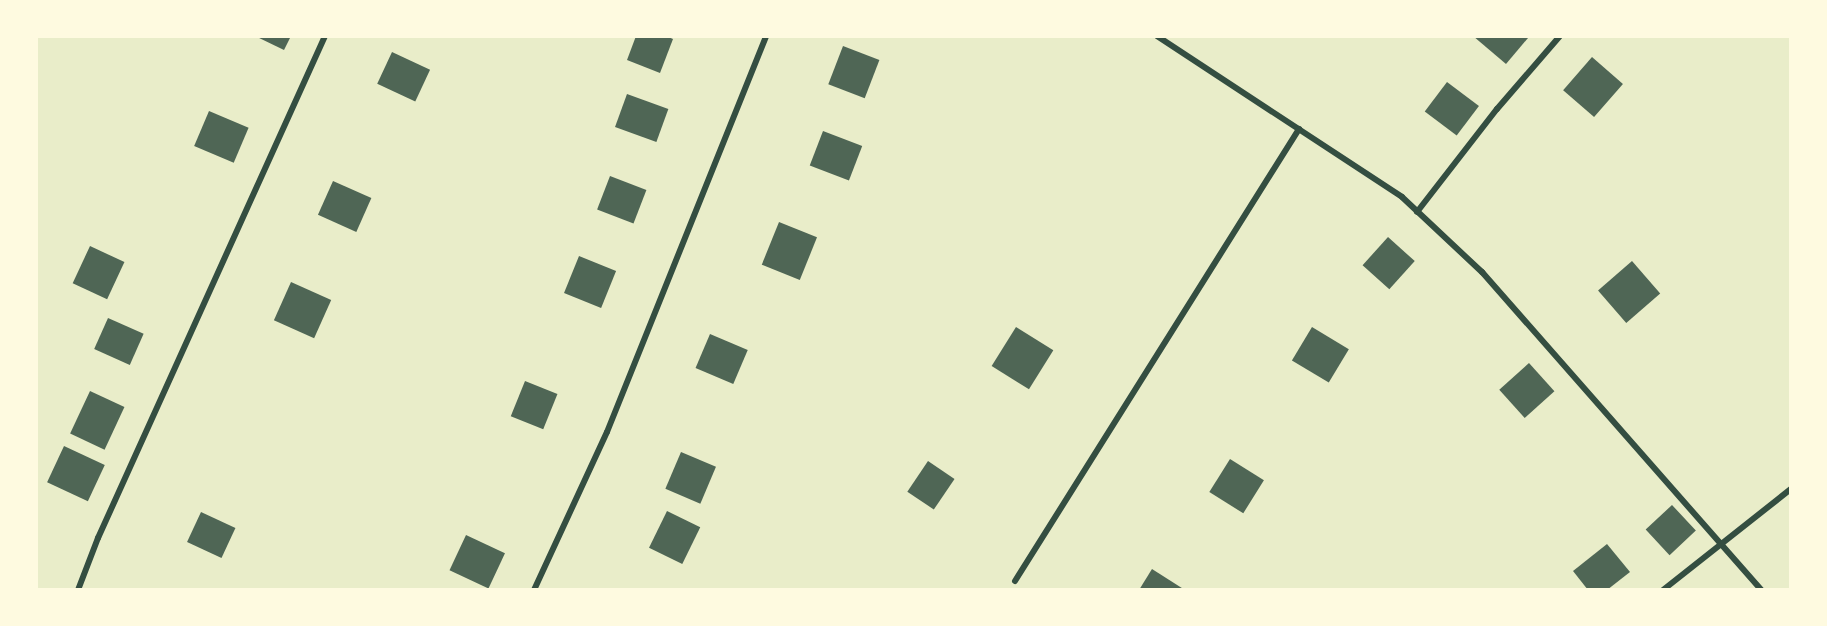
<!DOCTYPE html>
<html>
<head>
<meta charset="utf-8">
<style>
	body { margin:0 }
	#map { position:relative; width:1827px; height:626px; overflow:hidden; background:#e9edc9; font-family:"Golos Text",sans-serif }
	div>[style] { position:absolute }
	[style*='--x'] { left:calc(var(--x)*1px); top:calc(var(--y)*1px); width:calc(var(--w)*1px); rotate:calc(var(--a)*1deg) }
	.building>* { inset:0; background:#4f6655; transform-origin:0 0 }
	.minor>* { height:6px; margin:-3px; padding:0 3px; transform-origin:3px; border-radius:3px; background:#344e41 }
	span { translate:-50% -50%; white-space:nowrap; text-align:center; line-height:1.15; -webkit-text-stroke:4.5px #fefae0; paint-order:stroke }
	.frame { position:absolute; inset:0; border:38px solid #fefae0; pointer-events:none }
</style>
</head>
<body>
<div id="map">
	<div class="building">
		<div style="clip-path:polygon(255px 36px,291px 36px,284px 50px)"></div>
		<div style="clip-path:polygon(636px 36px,666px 36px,673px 39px,660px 73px,627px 60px)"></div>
		<div style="clip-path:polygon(1473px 36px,1526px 36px,1528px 38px,1506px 64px)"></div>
		<div style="left:843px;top:46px;width:39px;height:41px;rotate:21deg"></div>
		<div style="left:392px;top:52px;width:42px;height:35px;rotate:25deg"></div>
		<div style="left:1592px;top:57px;width:41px;height:44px;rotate:41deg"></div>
		<div style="left:1447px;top:82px;width:40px;height:37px;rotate:37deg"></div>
		<div style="left:627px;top:94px;width:44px;height:35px;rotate:20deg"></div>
		<div style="left:209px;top:111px;width:43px;height:38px;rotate:23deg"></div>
		<div style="left:823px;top:131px;width:42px;height:37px;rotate:21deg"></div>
		<div style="left:610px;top:176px;width:39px;height:36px;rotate:21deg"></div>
		<div style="left:333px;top:181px;width:42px;height:37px;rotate:24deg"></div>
		<div style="left:779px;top:222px;width:41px;height:46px;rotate:22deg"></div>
		<div style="left:1388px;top:237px;width:36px;height:38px;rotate:42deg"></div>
		<div style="left:90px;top:246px;width:38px;height:41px;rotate:25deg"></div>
		<div style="left:579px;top:256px;width:40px;height:40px;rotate:22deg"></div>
		<div style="left:1632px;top:261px;width:43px;height:45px;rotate:49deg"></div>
		<div style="left:291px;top:282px;width:44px;height:42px;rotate:24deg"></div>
		<div style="left:108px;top:318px;width:39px;height:34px;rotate:24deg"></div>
		<div style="left:1016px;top:327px;width:44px;height:46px;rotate:32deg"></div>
		<div style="left:1312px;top:327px;width:43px;height:39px;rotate:31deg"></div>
		<div style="left:710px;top:334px;width:41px;height:37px;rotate:23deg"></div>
		<div style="left:1529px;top:363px;width:38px;height:40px;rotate:48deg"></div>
		<div style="left:525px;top:381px;width:35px;height:38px;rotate:22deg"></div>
		<div style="left:90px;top:391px;width:38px;height:47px;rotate:25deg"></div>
		<div style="left:64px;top:446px;width:45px;height:40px;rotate:25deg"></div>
		<div style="left:681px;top:452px;width:38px;height:40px;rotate:23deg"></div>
		<div style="left:1230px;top:459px;width:40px;height:39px;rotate:32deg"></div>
		<div style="left:928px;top:461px;width:32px;height:37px;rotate:34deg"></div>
		<div style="left:1672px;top:505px;width:35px;height:36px;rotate:47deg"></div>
		<div style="left:667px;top:511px;width:37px;height:41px;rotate:26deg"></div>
		<div style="left:201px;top:512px;width:38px;height:33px;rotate:25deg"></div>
		<div style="left:466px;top:535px;width:43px;height:39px;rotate:25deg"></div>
		<div style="clip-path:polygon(1607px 544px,1630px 572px,1607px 590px,1588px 590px,1573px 571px)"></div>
		<div style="clip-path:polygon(1152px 569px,1185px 590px,1139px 590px)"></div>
	</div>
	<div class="minor">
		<div style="--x:1157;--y:36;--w:293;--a:33.3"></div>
		<div style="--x:1402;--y:197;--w:110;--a:43.2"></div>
		<div style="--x:1482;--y:272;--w:423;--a:48.7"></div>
		<div style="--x:1417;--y:212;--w:130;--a:-52.2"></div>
		<div style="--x:1497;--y:109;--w:96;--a:-49.2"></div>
		<div style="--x:1015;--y:581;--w:534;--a:-57.86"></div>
		<div style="--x:78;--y:590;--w:56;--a:-69"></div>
		<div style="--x:98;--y:538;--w:551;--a:-65.67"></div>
		<div style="--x:534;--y:590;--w:174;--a:-65.2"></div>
		<div style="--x:607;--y:432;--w:427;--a:-68.1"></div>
		<div style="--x:1663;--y:590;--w:163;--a:-38.3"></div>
	</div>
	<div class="frame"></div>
</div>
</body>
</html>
